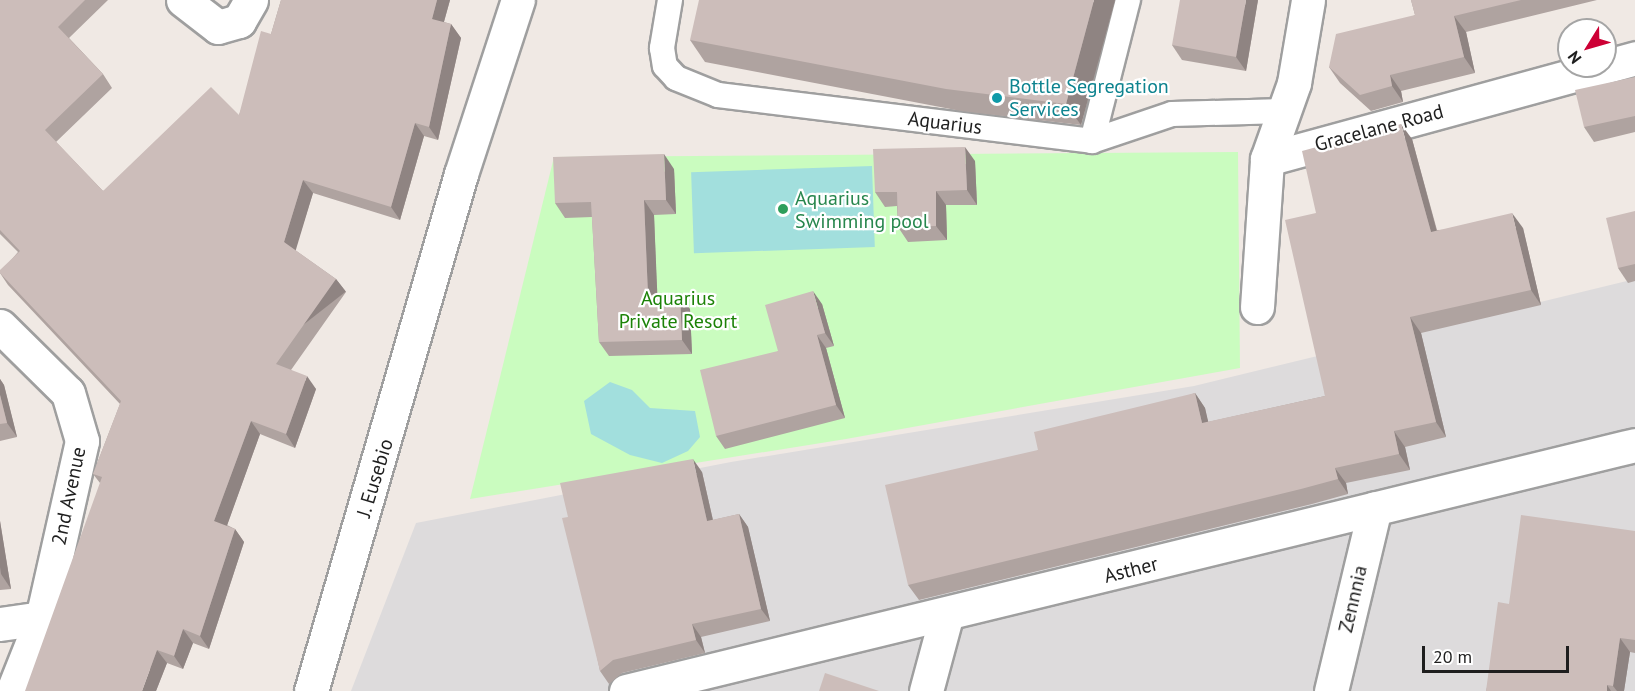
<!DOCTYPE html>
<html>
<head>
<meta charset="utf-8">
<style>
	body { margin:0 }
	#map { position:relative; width:1635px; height:691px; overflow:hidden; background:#f0e9e4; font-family:"PT Sans",sans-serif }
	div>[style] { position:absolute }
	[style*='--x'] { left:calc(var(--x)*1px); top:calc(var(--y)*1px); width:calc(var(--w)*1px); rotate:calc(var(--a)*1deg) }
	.residential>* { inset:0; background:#dddbdc }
	.park>* { inset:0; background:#cafcbf }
	.water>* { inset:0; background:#a2dfdd; transform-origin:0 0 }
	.roads { filter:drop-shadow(2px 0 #9f9f9f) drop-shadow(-2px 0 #9f9f9f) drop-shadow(0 2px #9f9f9f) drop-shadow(0 -2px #9f9f9f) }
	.service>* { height:24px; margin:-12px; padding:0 12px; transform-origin:12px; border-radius:12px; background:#fff }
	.minor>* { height:33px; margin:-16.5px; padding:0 16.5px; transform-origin:16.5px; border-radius:16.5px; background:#fff }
	.wall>* { inset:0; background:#afa3a0 }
	.shaded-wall>* { inset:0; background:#8f8482; transform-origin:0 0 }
	.building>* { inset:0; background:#ccbdba }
	.dots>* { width:16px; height:16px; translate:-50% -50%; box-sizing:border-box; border:3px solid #fff; border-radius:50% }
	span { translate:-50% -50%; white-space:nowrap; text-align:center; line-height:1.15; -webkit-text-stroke:4.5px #fff; paint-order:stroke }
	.culture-label { font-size:20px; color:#0d838f }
	.left { translate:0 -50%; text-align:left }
	.street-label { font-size:20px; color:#1e1e1e }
	.leisure-label { font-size:20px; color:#27864d }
	.park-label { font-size:20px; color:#1c8207 }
	.north { position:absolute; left:1557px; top:18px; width:60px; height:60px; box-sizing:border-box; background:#fff; border:2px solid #a5a5a5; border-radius:50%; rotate:233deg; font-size:16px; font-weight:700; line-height:24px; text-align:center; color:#1e1e1e }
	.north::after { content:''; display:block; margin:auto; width:21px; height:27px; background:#cd0035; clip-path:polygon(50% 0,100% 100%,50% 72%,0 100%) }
	.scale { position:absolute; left:1422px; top:646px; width:147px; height:27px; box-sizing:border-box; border:3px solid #1e1e1e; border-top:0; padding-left:8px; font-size:18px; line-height:21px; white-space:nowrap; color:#1e1e1e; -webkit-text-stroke:4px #fff; paint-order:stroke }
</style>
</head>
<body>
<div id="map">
	<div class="residential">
		<div style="clip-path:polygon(1635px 279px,1635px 691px,351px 691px,416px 523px,731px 462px,1194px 386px)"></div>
	</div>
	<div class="park">
		<div style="clip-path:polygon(1238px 152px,1240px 368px,846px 439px,470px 499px,554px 157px)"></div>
	</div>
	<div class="water">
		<div style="left:872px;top:166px;width:81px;height:181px;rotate:88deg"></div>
		<div style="clip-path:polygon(610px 382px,632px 390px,650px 408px,695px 411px,700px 437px,688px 451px,662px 463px,630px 455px,591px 434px,584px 401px)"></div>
	</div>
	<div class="roads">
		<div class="service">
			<div style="--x:670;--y:0;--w:49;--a:99.5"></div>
			<div style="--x:662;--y:48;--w:18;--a:81"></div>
			<div style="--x:665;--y:66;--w:16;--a:47"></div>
			<div style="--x:676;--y:78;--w:45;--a:22"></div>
			<div style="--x:718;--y:95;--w:377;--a:7"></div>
			<div style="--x:1092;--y:141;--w:84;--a:-18.6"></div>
			<div style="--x:1172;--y:114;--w:112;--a:-1.5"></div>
			<div style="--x:1092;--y:141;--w:146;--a:-75.7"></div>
		</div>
		<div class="minor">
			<div style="--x:183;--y:0;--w:44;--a:37.6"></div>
			<div style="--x:218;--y:27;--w:22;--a:-16"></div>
			<div style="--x:239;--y:21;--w:24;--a:-60"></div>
			<div style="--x:1267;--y:159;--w:382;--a:-15.3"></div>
			<div style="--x:1257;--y:307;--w:148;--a:-86.1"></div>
			<div style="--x:1267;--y:159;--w:81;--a:-70.4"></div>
			<div style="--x:1294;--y:83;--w:84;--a:-80.4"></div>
			<div style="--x:0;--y:326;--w:95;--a:44.6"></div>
			<div style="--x:68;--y:393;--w:50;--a:73.7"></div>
			<div style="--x:82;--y:441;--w:181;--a:102.7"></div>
			<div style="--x:42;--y:618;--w:79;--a:111.7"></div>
			<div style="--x:0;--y:624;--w:42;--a:-8.1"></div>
			<div style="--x:311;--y:691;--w:538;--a:-73.82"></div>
			<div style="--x:461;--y:174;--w:183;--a:-71.9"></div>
			<div style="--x:626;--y:691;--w:1039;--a:-13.7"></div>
			<div style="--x:926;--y:691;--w:77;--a:-74.9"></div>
			<div style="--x:1331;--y:691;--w:188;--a:-76.5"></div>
		</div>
	</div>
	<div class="wall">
		<div style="clip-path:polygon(0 0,108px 0,69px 38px,103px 74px,112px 88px,56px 142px,103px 191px,239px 115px,271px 34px,281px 0,450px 0,444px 22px,451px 24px,461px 38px,438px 140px,424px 136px,400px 220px,313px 193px,295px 250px,336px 279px,346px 292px,291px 370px,316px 389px,295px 448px,260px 434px,227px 525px,235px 529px,244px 542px,209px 649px,193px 643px,183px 669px,167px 663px,156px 691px,100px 483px,93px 474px,120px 404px,8px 285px,0 273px,18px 252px,0 234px)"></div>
		<div style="clip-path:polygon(1115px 0,1081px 125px,961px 111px,705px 62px,690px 40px)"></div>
		<div style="clip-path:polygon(1258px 0,1246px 71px,1182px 60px,1172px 45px)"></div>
		<div style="clip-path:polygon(1411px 0,1597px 0,1466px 32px,1475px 73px,1401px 91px,1403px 102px,1371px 111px,1340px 83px,1329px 67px,1415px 15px)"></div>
		<div style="clip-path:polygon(1635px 77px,1635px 132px,1594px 142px,1584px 127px)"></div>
		<div style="clip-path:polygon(1412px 139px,1437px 230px,1523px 228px,1541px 305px,1421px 333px,1446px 437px,1405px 447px,1410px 470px,1346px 483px,1348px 494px,1312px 504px,919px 600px,908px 585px,1038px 450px,1195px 393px,1205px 408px,1208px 422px,1325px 396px,1316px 213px)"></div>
		<div style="clip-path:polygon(975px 161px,977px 205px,946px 205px,947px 240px,908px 242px,898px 227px,897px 206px,885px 207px,875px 192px)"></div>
		<div style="clip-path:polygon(674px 169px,676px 214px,654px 215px,657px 295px,690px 309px,692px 354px,609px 356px,599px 342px,592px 217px,565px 218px,555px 203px)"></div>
		<div style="clip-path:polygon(1635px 211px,1635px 281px,1628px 283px,1618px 268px)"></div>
		<div style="clip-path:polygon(822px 304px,834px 346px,826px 348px,845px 418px,725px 449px,716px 436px,778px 351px)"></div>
		<div style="clip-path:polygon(0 379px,4px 385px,17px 437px,0 441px)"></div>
		<div style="clip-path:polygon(702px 472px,713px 520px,739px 514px,748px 527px,770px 621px,701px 637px,705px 653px,622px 673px,609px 684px,600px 671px,568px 517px)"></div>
		<div style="clip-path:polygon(0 521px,11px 589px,0 590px)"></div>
		<div style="clip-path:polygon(1635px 531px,1635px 653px,1630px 652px,1624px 691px,1486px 691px,1509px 604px)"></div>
	</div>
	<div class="shaded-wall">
		<div style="clip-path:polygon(437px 0,450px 0,441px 32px,432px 19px)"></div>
		<div style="clip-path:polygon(1094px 0,1115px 0,1081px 125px,1066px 104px)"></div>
		<div style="clip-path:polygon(1246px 0,1258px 0,1246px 71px,1236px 57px)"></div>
		<div style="clip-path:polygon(1454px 16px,1466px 32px,1475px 73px,1464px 57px)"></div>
		<div style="clip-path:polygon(451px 24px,461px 38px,438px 140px,429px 127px)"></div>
		<div style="clip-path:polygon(1390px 75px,1401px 91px,1403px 102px,1392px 86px)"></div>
		<div style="clip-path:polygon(415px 123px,424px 136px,400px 220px,391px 207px)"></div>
		<div style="clip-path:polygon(1401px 124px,1412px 139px,1441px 247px,1431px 232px)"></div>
		<div style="clip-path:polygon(965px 147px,975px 161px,977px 205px,967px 190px)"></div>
		<div style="clip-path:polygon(664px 154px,674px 169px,676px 214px,666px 200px)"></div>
		<div style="clip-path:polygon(303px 180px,313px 193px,294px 256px,284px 242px)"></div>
		<div style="clip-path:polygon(936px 191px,946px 205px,947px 240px,936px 226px)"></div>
		<div style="clip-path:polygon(644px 200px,654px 215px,658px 310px,648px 295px)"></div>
		<div style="clip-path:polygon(1512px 213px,1523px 228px,1541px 305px,1531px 290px)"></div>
		<div style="left:336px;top:279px;width:16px;height:104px;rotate:52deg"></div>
		<div style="clip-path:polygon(813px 291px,822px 304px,834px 346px,825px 333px)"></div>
		<div style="clip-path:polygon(680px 294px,690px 309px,692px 354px,682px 340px)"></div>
		<div style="clip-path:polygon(1410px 317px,1421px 333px,1446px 437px,1436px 422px)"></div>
		<div style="clip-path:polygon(817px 335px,826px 348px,845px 418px,836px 405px)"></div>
		<div style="clip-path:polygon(307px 376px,316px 389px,295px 448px,286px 434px)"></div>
		<div style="clip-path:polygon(0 379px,4px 385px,17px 437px,7px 423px,0 395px)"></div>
		<div style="clip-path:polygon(1195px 393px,1205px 408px,1212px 438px,1202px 423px)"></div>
		<div style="clip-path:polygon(251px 421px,260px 434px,224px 534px,214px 521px)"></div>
		<div style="clip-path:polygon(1394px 431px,1405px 447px,1410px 470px,1399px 454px)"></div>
		<div style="clip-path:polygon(693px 459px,702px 472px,716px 534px,707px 521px)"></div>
		<div style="clip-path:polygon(1335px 468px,1346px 483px,1348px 494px,1338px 479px)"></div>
		<div style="clip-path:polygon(739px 514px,748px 527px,770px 621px,761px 609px)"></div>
		<div style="clip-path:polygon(0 521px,11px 589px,1px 574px,0 567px)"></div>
		<div style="clip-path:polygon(235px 529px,244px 542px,209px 649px,200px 636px)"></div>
		<div style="clip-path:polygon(692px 624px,701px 637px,705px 653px,696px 640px)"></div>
		<div style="clip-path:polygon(183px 629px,193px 643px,183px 669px,174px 656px)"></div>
		<div style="clip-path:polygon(1620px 638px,1630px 652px,1624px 691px,1617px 691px,1613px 686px)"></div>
		<div style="clip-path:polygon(157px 650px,167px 663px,156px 691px,142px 691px)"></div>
		<div style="clip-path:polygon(1607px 685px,1611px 691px,1607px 691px)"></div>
	</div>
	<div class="building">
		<div style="clip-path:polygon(0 0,85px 0,58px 27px,103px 74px,45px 130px,103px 191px,211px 87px,239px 115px,261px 31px,271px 34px,281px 0,437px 0,432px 19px,451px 24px,429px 127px,415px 123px,391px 207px,303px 180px,284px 242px,336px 279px,276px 364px,307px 376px,286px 434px,251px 421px,214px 521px,235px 529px,200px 636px,183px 629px,174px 656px,157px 650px,142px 691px,25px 691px,102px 477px,93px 474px,121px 401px,0 273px,0 270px,20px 251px,0 230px)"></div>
		<div style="clip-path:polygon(699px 0,1094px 0,1066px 104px,946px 89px,690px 40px)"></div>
		<div style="clip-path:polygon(1180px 0,1246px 0,1236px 57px,1172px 45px)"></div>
		<div style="clip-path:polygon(1411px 0,1521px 0,1454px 16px,1464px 57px,1390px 75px,1392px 86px,1360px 95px,1329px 67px,1336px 34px,1415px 15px)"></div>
		<div style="clip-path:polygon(1635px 77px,1635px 116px,1584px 127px,1575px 90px)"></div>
		<div style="clip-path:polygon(1401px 124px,1431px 232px,1512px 213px,1531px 290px,1410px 317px,1436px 422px,1394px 431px,1399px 454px,1335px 468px,1338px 479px,1301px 489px,908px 585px,885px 485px,1038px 450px,1034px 432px,1195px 393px,1202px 423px,1325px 396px,1285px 220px,1316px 213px,1302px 151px)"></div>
		<div style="clip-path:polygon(965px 147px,967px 190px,936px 191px,936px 226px,898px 227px,897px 192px,875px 192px,873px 149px)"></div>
		<div style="clip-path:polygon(664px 154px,666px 200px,644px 200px,648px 295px,680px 294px,682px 340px,599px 342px,591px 202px,555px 203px,553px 157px)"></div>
		<div style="clip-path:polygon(1635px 211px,1635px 264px,1618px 268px,1606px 218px)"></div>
		<div style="clip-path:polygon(813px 291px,825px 333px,817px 335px,836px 405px,716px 436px,700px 370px,778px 351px,765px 305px)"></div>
		<div style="clip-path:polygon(0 395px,7px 423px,0 424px)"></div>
		<div style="clip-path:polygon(693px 459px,707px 521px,739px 514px,761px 609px,692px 624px,696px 640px,613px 660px,600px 671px,562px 518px,568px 517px,560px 483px)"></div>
		<div style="clip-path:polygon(1521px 515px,1635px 531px,1635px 640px,1620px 638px,1613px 686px,1607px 685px,1607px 691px,1486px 691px,1498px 602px,1509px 604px)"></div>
		<div style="clip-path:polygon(825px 673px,879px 691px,819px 691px)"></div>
	</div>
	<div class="dots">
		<div style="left:997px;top:98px;background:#0f9aa8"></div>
		<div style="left:783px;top:209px;background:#2e9e5b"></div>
	</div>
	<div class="culture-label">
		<span class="left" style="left:1009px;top:98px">Bottle Segregation<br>Services</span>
	</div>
	<div class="street-label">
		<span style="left:945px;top:123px;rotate:7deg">Aquarius</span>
		<span style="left:1379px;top:128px;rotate:-15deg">Gracelane Road</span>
		<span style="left:375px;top:478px;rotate:-73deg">J. Eusebio</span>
		<span style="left:69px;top:496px;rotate:-78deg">2nd Avenue</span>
		<span style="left:1131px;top:570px;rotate:-14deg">Asther</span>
		<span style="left:1353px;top:599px;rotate:-77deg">Zennnia</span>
	</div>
	<div class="leisure-label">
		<span class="left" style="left:795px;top:210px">Aquarius<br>Swimming pool</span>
	</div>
	<div class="park-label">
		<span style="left:678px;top:310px">Aquarius<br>Private Resort</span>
	</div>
	<div class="north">N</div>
	<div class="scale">20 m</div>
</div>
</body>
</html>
